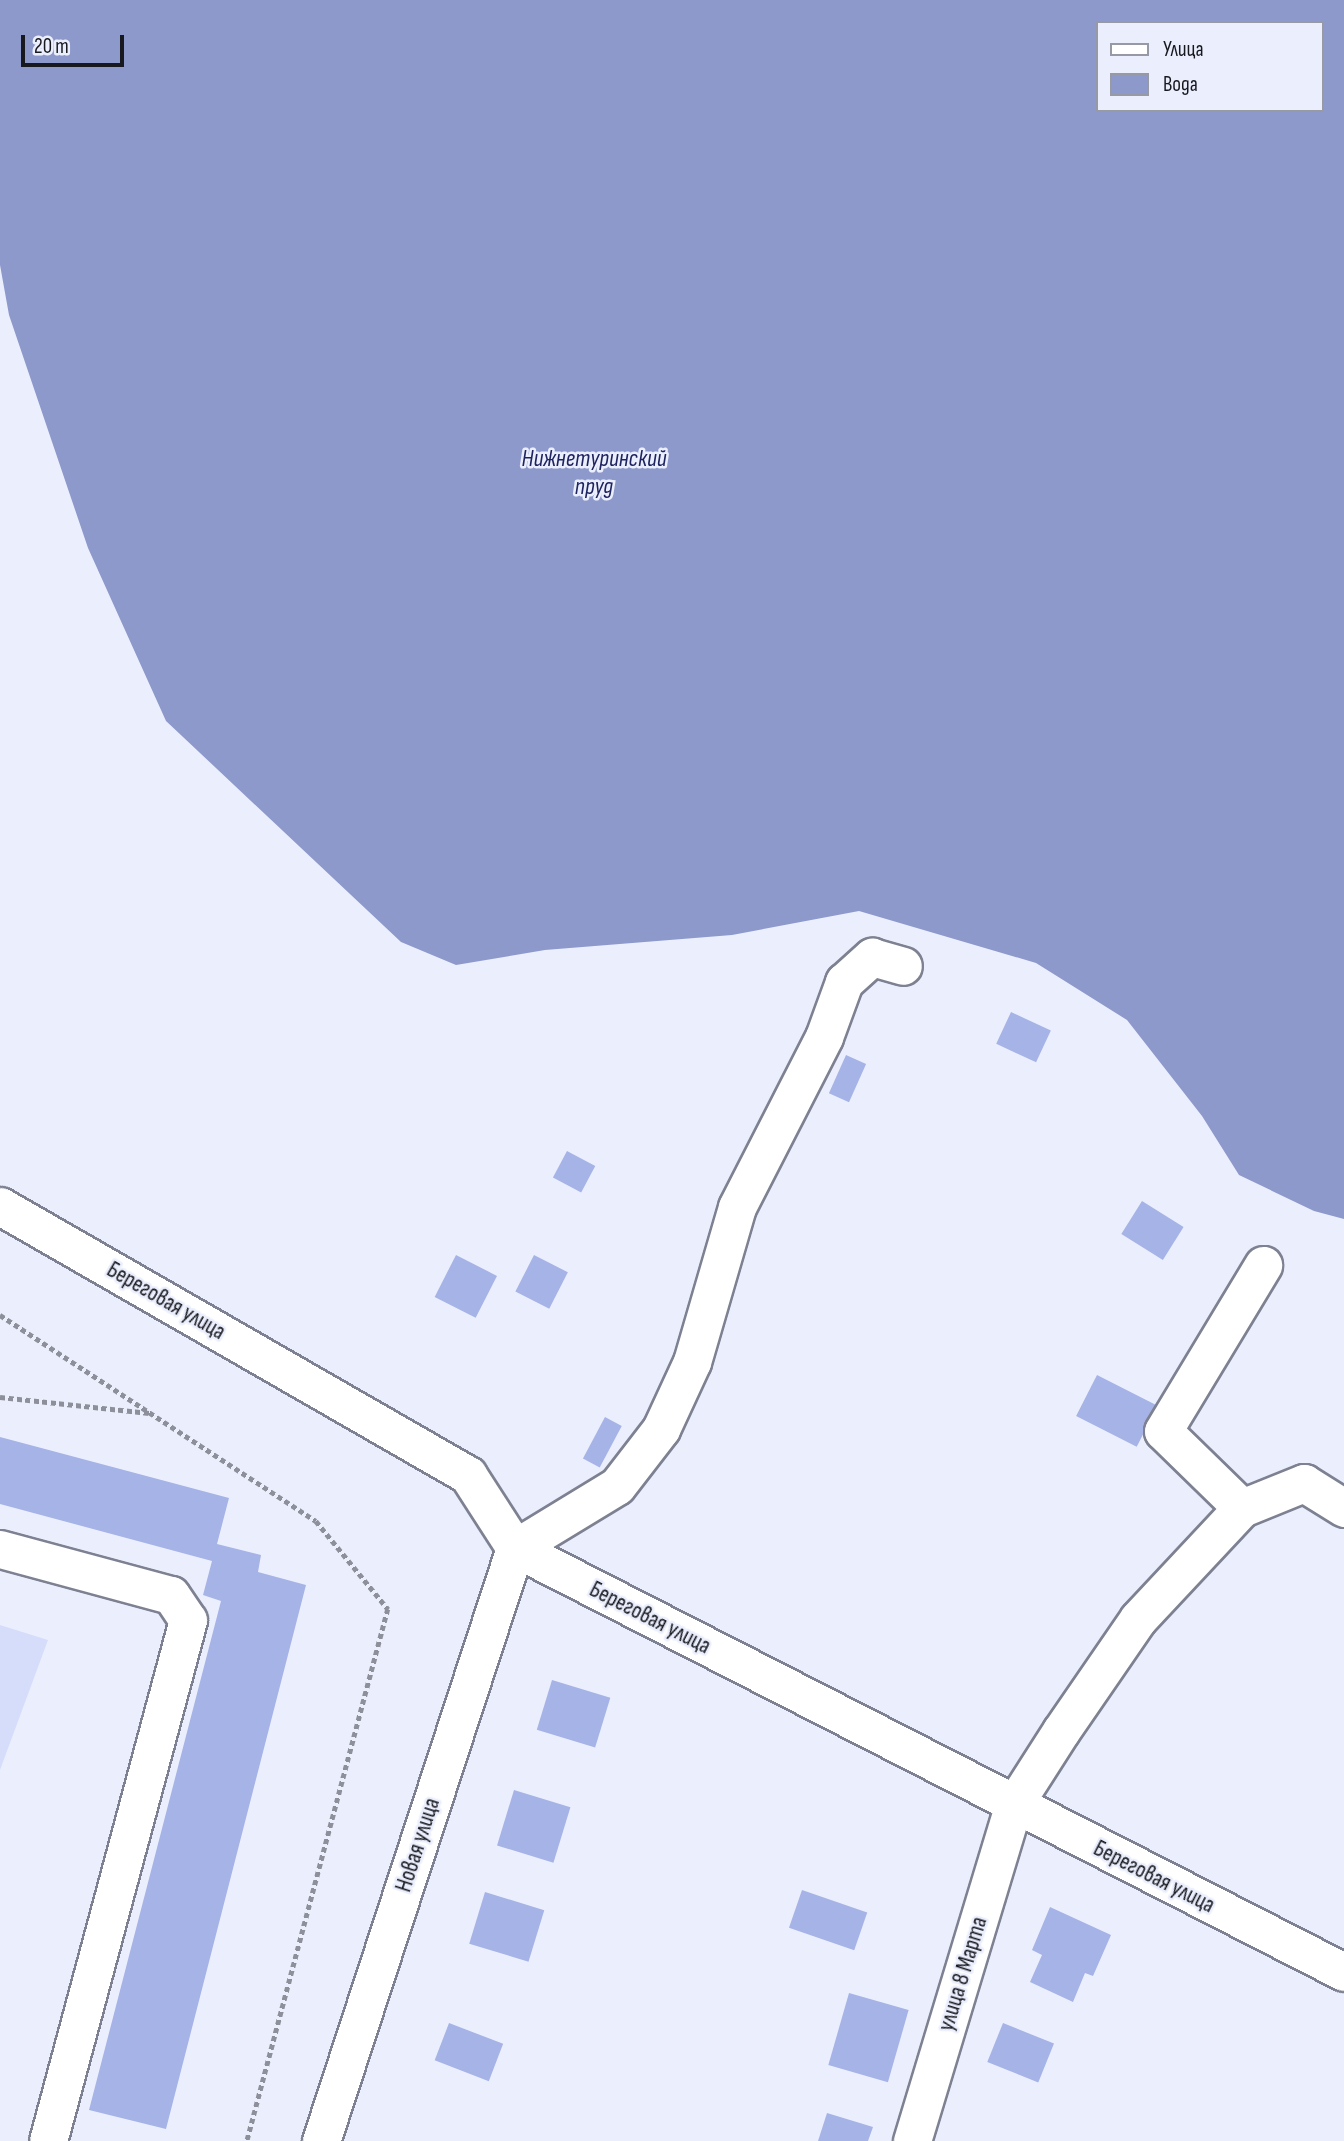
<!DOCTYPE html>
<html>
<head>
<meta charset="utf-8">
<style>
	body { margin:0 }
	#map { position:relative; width:1344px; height:2141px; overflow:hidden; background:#ebeffd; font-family:"Sofia Sans Condensed",sans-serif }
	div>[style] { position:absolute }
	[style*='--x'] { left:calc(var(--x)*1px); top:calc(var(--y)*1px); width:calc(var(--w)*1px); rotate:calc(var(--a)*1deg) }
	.green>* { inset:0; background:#d6ddfa }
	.water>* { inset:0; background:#8d99cb }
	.building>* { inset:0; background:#a6b3e6; transform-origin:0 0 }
	.path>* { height:4.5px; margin-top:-2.25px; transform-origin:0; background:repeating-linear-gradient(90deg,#8d909a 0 5px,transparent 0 8.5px) }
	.roads { filter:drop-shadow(2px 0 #7d8191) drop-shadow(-2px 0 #7d8191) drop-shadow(0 2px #7d8191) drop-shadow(0 -2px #7d8191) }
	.minor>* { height:37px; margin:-18.5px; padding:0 18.5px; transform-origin:18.5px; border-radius:18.5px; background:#fff }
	span { translate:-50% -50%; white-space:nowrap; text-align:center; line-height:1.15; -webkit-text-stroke:5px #ebeffd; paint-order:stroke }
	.street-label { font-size:23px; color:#18191f }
	.water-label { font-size:24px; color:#1f2460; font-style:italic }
	.legend { position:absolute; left:1096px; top:21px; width:228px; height:91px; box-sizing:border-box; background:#ebeffd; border:2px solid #9799a4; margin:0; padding:9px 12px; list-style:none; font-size:21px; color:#18191f }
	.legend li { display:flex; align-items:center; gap:14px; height:35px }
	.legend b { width:35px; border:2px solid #9799a4 }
	.scale { position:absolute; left:21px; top:35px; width:103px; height:32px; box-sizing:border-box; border:4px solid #18191f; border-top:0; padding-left:9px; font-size:21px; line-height:24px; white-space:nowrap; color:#18191f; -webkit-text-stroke:5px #ebeffd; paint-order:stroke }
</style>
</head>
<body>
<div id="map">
	<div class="green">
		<div style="clip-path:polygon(0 1625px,48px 1640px,0 1770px)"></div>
	</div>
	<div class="water">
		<div style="clip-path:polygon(evenodd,0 0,1344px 0,1344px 1219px,1314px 1211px,1239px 1175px,1202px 1116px,1127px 1020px,1036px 963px,859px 911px,732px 935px,545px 950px,456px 965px,401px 942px,166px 721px,88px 548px,9px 315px,0 265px,0 0,1097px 23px,1321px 23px,1321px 110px,1097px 110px,1097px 23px)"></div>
	</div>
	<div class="building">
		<div style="left:1011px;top:1012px;width:44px;height:35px;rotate:25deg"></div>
		<div style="left:846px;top:1055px;width:22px;height:42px;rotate:24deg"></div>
		<div style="left:567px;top:1151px;width:32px;height:30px;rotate:28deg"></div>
		<div style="left:1142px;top:1201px;width:49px;height:39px;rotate:32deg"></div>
		<div style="left:456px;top:1255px;width:46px;height:47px;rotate:27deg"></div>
		<div style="left:534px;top:1255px;width:38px;height:41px;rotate:27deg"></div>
		<div style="left:1097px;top:1375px;width:68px;height:46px;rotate:27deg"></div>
		<div style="left:605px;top:1417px;width:19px;height:47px;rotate:28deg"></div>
		<div style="clip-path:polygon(0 1437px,229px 1498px,217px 1544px,261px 1555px,258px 1572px,306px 1585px,166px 2129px,89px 2110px,221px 1601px,203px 1595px,212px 1561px,0 1504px)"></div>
		<div style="left:552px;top:1680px;width:61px;height:52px;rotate:17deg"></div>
		<div style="left:514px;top:1790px;width:59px;height:58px;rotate:17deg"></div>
		<div style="left:802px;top:1890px;width:69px;height:40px;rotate:19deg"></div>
		<div style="left:485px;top:1892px;width:62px;height:54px;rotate:17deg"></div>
		<div style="clip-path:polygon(1050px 1907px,1111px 1935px,1093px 1976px,1085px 1973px,1073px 2002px,1030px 1982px,1042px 1955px,1032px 1950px)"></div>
		<div style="left:849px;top:1993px;width:62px;height:75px;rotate:16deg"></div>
		<div style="left:449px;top:2023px;width:58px;height:40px;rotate:21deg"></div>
		<div style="left:1003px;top:2023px;width:55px;height:42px;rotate:22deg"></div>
		<div style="clip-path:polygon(827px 2113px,873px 2127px,868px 2141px,818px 2141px)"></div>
	</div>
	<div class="path">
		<div style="--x:0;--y:1315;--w:377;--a:33.1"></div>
		<div style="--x:316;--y:1521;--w:114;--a:50.7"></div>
		<div style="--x:388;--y:1609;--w:550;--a:104.84"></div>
		<div style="--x:0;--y:1397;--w:150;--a:6.1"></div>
	</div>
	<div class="roads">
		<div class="minor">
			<div style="--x:0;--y:1206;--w:540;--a:29.89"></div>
			<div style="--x:468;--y:1475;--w:87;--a:57.2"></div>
			<div style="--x:515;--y:1548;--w:931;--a:27.09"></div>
			<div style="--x:1242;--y:1508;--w:110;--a:-135.7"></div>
			<div style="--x:1163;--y:1431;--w:194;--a:-58.9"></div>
			<div style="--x:515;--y:1548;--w:119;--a:-31.3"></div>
			<div style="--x:617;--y:1486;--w:72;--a:-52.3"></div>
			<div style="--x:661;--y:1429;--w:74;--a:-65.2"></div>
			<div style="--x:692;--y:1362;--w:161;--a:-73.8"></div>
			<div style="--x:737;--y:1207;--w:191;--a:-62.9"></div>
			<div style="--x:824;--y:1037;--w:59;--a:-70"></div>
			<div style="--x:844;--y:982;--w:38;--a:-42"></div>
			<div style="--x:872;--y:957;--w:32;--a:16"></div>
			<div style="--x:0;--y:1549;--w:177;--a:15.1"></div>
			<div style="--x:171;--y:1595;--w:30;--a:56"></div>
			<div style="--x:188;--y:1620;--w:539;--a:105.04"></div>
			<div style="--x:321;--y:2141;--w:624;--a:-71.88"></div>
			<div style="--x:912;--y:2141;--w:350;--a:-73.2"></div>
			<div style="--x:1013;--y:1806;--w:89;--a:-57.4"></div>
			<div style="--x:1061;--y:1731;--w:136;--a:-55.5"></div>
			<div style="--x:1138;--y:1619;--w:152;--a:-46.9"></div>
			<div style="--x:1242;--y:1508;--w:67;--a:-22"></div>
			<div style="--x:1304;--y:1483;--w:47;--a:32"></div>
		</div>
	</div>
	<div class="street-label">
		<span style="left:166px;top:1301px;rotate:30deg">Береговая улица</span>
		<span style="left:650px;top:1618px;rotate:27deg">Береговая улица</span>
		<span style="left:418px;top:1845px;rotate:-72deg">Новая улица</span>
		<span style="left:1154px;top:1877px;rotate:27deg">Береговая улица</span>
		<span style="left:963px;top:1974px;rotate:-73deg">улица 8 Марта</span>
	</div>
	<div class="water-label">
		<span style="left:594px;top:473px">Нижнетуринский<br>пруд</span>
	</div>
	<ul class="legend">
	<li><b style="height:9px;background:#fff"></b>Улица</li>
	<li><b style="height:19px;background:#8d99cb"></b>Вода</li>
	</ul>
	<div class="scale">20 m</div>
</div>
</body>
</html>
